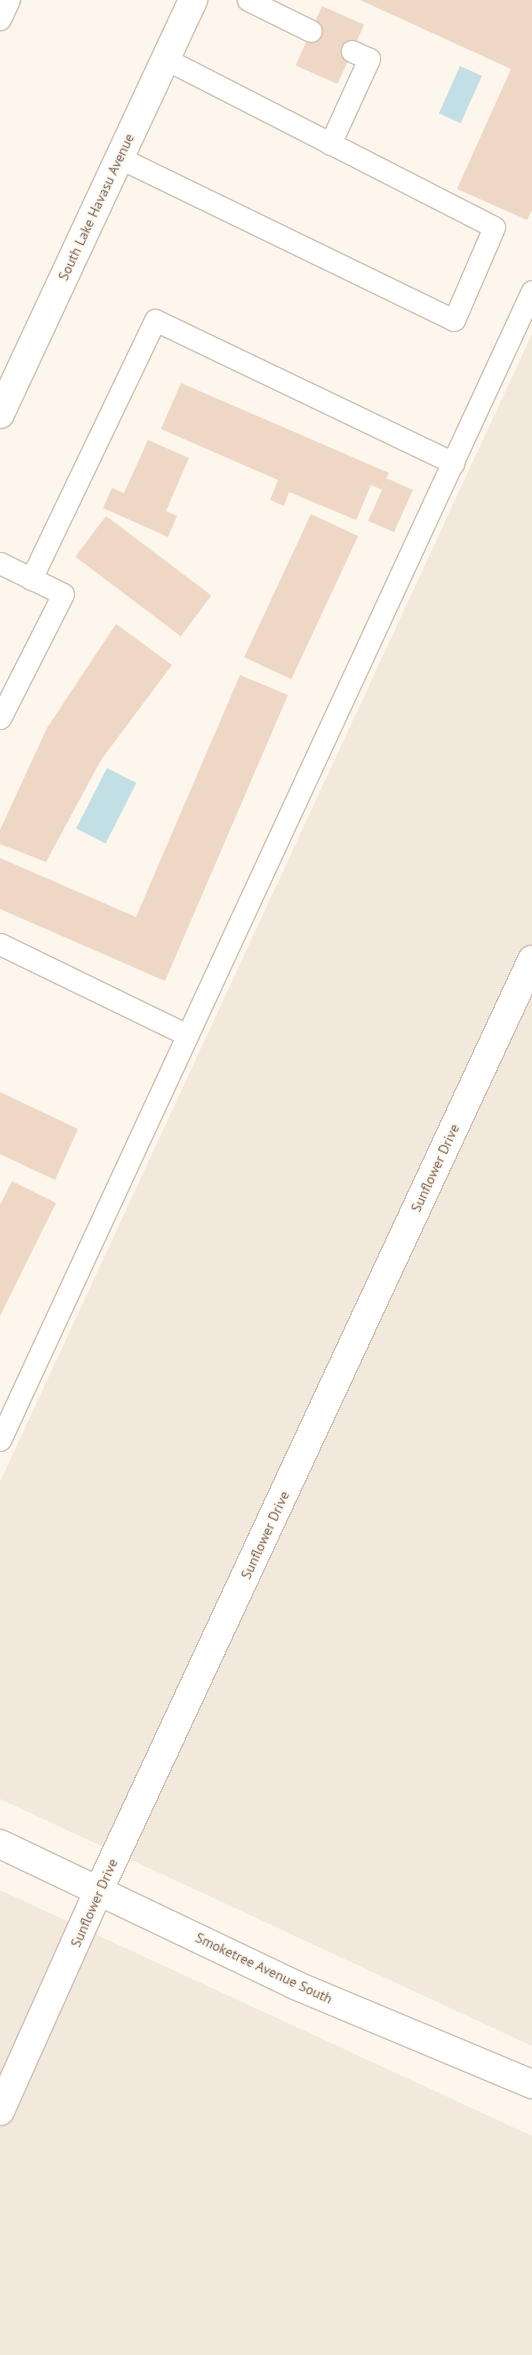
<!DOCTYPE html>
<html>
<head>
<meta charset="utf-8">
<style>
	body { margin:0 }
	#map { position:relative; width:532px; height:2355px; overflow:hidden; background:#fcf6ed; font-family:"PT Sans",sans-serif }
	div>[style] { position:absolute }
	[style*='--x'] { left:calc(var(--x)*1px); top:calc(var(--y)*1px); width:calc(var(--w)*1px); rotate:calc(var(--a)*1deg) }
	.residential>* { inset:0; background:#f3e8dc }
	.water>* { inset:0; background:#c2dfe5; transform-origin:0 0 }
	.building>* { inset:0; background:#efd7c6; transform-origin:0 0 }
	.roads { filter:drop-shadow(1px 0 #cebfb2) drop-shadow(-1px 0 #cebfb2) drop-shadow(0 1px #cebfb2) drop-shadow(0 -1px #cebfb2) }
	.lane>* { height:21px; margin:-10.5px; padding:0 10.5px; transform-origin:10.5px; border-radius:10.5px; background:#fff }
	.street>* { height:28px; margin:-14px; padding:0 14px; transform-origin:14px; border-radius:14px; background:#fff }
	.secondary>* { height:28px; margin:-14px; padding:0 14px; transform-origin:14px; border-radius:14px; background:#fff }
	span { translate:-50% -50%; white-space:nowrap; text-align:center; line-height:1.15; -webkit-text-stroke:4.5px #fefaf3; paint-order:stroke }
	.street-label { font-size:14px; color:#765e50 }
</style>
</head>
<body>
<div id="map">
	<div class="residential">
		<div style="clip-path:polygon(532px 334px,532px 2046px,0 1799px,0 1482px)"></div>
		<div style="clip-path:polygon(0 1890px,532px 2136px,532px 2355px,0 2355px)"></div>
	</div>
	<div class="water">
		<div style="left:460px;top:66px;width:24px;height:52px;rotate:24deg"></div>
		<div style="left:107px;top:768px;width:33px;height:68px;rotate:27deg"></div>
	</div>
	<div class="building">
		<div style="clip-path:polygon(360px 0,532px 0,532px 210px,527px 220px,457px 189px,511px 69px)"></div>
		<div style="left:322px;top:6px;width:46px;height:65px;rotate:24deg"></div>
		<div style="clip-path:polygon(181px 383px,389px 473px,386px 478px,413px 490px,394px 532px,368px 521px,382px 490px,371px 485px,356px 520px,289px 492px,284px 506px,270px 500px,278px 480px,161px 429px)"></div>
		<div style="clip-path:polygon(148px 440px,189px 458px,166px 511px,177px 516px,168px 537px,103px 508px,112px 488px,124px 493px)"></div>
		<div style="left:311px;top:514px;width:52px;height:158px;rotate:25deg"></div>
		<div style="left:106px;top:516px;width:132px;height:51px;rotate:37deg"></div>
		<div style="clip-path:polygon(116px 624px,172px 665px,101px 760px,46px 862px,0 844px,0 830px,47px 728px)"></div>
		<div style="clip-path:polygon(240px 675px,288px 695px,165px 981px,0 909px,0 858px,136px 917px)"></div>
		<div style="clip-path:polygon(0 1092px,78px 1129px,55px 1180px,0 1154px)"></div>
		<div style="clip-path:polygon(12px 1181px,56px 1203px,0 1316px,0 1205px)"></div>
	</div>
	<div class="roads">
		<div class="lane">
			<div style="--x:248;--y:0;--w:70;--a:26.2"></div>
			<div style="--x:0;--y:19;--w:21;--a:-65"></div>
			<div style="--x:330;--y:144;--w:94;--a:-65.4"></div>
			<div style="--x:369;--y:59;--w:19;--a:-155"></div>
			<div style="--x:118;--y:157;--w:373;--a:25.9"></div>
			<div style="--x:454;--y:320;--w:101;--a:-66.7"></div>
			<div style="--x:494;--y:227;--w:369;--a:-152.9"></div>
			<div style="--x:0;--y:563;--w:70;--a:26.2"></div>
			<div style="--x:63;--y:594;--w:139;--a:116.9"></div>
			<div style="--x:31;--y:579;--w:287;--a:-64.4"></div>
			<div style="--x:155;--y:320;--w:331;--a:25.6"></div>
			<div style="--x:0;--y:944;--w:208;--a:25.9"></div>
			<div style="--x:0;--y:1440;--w:1266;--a:-65.16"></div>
		</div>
		<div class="street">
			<div style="--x:0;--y:2111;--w:242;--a:-65.9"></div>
			<div style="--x:99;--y:1890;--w:1026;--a:-65.03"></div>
		</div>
		<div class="secondary">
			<div style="--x:0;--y:414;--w:457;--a:-65"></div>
			<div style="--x:0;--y:1844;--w:327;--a:25.5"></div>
			<div style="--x:295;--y:1985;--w:257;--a:22.7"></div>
		</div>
	</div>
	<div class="street-label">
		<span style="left:96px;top:207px;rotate:-65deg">South Lake Havasu Avenue</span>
		<span style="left:435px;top:1168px;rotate:-65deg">Sunflower Drive</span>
		<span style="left:265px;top:1535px;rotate:-65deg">Sunflower Drive</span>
		<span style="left:94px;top:1903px;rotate:-66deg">Sunflower Drive</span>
		<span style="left:264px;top:1968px;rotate:25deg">Smoketree Avenue South</span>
	</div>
</div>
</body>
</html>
